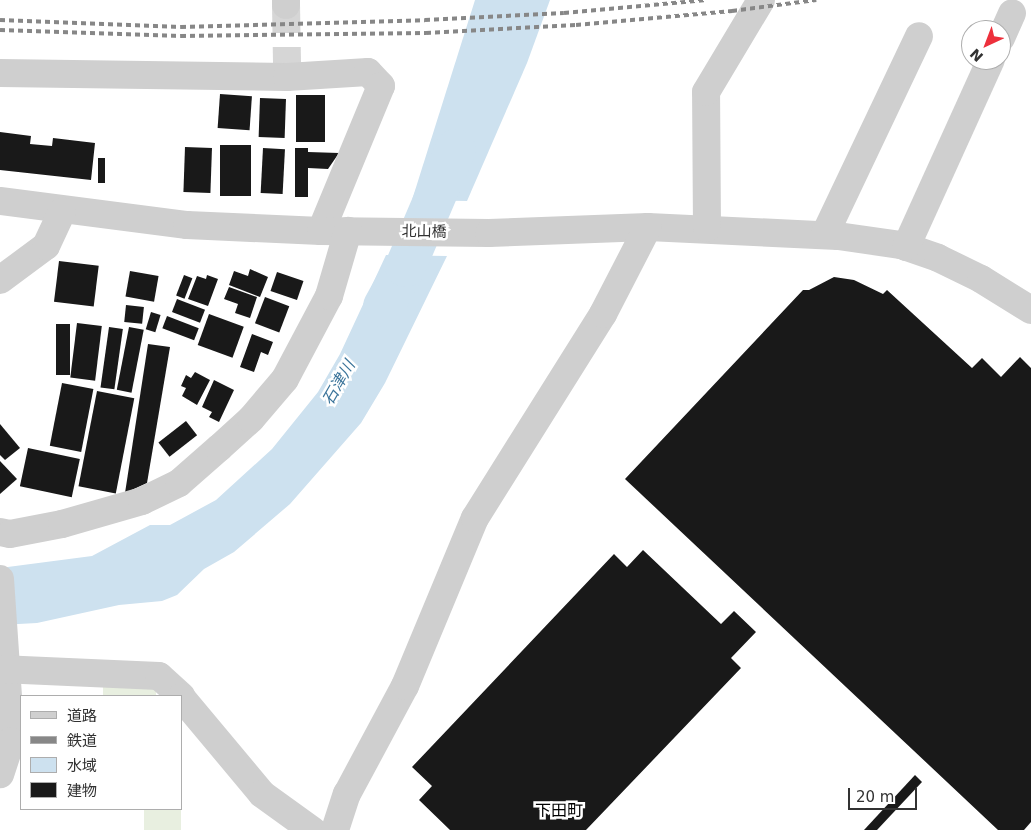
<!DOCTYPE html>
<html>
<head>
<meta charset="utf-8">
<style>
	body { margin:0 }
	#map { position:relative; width:1031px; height:830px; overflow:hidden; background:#fff; font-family:"DejaVu Sans","Noto Sans JP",sans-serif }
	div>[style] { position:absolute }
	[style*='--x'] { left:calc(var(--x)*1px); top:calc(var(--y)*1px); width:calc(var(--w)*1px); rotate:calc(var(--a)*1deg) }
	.green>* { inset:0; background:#e8efe0; transform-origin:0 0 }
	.water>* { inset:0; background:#cde1ef }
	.river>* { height:41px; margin:-20.5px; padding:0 20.5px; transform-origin:20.5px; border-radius:20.5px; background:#cde1ef }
	.building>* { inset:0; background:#191919; transform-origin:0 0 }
	.minor-tunnel>* { height:28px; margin-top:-14px; transform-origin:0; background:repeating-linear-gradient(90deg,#d6d6d6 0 28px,transparent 0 42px) }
	.minor>* { height:28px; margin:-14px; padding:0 14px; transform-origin:14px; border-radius:14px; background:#cfcfcf }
	.rail>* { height:4px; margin-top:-2px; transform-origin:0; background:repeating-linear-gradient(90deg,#878787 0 5px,transparent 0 9px) }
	span { translate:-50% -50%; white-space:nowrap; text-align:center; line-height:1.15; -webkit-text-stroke:5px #fff; paint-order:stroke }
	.street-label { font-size:15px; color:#323232 }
	.water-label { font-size:16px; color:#3b749a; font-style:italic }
	.neighbourhood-label { font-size:16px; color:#000 }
	.legend { position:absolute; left:20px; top:695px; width:162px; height:115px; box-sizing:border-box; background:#fff; border:1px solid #adadad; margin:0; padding:6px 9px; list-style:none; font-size:15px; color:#323232 }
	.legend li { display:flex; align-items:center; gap:10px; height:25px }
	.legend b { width:25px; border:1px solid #adadad }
	.north { position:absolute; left:961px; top:20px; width:50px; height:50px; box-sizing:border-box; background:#fff; border:1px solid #adadad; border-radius:50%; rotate:223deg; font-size:14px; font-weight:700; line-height:20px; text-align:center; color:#323232 }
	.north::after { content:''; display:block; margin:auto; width:18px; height:22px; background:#ed303c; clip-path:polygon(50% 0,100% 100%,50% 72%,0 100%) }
	.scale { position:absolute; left:848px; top:788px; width:69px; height:22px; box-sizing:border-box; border:2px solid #323232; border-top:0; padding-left:6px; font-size:15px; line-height:18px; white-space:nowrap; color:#323232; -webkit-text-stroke:4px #fff; paint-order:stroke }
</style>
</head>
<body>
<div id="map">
	<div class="green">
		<div style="left:103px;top:684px;width:53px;height:13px"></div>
		<div style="left:144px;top:809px;width:37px;height:21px"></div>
	</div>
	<div class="water">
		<div style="clip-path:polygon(475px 0,550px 0,527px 63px,467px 201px,412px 200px)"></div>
		<div style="clip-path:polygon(386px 255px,447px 256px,385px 383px,361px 423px,290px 504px,234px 552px,204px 569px,177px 595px,162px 601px,119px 605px,37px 623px,0 625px,0 568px,92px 556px,150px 525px,170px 525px,216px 500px,272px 449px,318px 392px,340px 354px)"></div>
	</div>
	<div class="river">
		<div style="--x:383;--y:306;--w:46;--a:-61.2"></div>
		<div style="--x:405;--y:266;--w:127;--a:-66.9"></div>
	</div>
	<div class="building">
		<div style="left:220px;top:94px;width:32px;height:34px;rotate:4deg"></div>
		<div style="left:296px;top:95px;width:29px;height:47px"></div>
		<div style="left:260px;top:98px;width:26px;height:39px;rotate:2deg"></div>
		<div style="clip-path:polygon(0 132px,31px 136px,30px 144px,52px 146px,53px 138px,95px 143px,91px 180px,0 170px)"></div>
		<div style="left:220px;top:145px;width:31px;height:51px"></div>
		<div style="left:185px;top:147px;width:27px;height:45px;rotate:2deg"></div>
		<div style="left:263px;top:148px;width:22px;height:45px;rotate:3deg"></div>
		<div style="clip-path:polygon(295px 148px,308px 148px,308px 152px,339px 153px,328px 169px,308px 168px,308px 197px,295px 197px)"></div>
		<div style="left:98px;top:158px;width:7px;height:25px"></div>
		<div style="left:59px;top:261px;width:40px;height:41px;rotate:7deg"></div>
		<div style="clip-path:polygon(250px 269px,268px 277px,260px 297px,229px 285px,234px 271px,248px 276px)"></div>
		<div style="left:130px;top:271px;width:29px;height:26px;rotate:10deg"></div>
		<div style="left:277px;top:272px;width:28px;height:20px;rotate:19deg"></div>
		<div style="left:184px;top:275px;width:9px;height:22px;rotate:21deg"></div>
		<div style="clip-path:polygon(207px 275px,218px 279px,208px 306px,188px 299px,197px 276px,206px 279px)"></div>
		<div style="clip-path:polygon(834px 277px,854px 280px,883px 294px,887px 290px,972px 368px,982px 358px,1001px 377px,1020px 357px,1031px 368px,1031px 822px,1024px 830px,998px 830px,625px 479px,803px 290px,809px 290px)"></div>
		<div style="clip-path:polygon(229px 287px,257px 297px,250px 318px,235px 313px,238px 304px,224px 299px)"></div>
		<div style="left:265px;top:297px;width:26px;height:28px;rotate:21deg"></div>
		<div style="left:177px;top:299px;width:30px;height:14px;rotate:21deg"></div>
		<div style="left:126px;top:305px;width:18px;height:17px;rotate:6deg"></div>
		<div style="left:151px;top:312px;width:10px;height:18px;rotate:17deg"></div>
		<div style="left:209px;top:314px;width:37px;height:33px;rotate:20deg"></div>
		<div style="left:167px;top:316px;width:34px;height:13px;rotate:21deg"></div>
		<div style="left:77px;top:323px;width:25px;height:55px;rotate:7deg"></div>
		<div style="left:56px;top:324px;width:14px;height:51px"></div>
		<div style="left:109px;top:327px;width:14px;height:61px;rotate:8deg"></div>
		<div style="left:129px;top:327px;width:15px;height:64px;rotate:11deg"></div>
		<div style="clip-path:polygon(252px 334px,273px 342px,268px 355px,261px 352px,254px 372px,240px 367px)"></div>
		<div style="clip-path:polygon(148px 344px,170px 347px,147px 483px,125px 493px)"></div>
		<div style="clip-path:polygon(195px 372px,210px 380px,197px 405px,182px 396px,186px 388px,181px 386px,186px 375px,191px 378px)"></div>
		<div style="clip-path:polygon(214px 380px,234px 390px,219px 422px,209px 417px,212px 412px,202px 407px)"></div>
		<div style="left:62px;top:383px;width:32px;height:64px;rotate:11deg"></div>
		<div style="left:97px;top:391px;width:38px;height:97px;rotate:11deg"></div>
		<div style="left:186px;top:421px;width:18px;height:35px;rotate:52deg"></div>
		<div style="clip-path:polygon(0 424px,20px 448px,5px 460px,0 455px)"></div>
		<div style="left:28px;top:448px;width:53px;height:39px;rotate:12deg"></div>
		<div style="clip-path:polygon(0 461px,17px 479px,0 494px)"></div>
		<div style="clip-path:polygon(643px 550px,721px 624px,734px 611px,756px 632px,731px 658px,741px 668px,586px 830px,450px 830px,419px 800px,432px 786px,412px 767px,614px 554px,627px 567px)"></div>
		<div style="clip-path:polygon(915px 775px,922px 782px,877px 830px,864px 830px)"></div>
	</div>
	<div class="minor-tunnel">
		<div style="--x:286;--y:5;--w:59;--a:89"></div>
	</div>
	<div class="minor">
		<div style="--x:286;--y:0;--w:5;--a:90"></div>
		<div style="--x:1001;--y:38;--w:27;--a:-66"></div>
		<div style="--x:0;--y:73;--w:287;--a:0.8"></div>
		<div style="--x:287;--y:77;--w:81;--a:-3.5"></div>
		<div style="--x:368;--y:72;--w:19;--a:47"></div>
		<div style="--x:381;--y:86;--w:157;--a:112.5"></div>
		<div style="--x:0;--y:201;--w:189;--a:7.3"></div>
		<div style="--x:187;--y:225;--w:134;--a:2.6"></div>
		<div style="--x:321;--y:231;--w:168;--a:0.7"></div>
		<div style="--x:489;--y:233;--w:159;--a:-2.2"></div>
		<div style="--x:648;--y:227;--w:190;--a:2.7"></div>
		<div style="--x:838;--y:236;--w:64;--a:8.1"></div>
		<div style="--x:901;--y:245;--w:39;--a:19"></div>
		<div style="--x:938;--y:258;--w:48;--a:26"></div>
		<div style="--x:981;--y:279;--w:59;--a:31.8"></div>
		<div style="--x:707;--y:228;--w:136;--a:-90.4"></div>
		<div style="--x:706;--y:92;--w:107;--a:-59.1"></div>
		<div style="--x:825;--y:234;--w:219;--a:-64.6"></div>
		<div style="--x:906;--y:247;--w:205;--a:-65.6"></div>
		<div style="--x:0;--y:280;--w:57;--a:-36.5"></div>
		<div style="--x:46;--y:246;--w:38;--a:-65"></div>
		<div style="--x:0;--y:532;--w:10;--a:11"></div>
		<div style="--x:10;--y:534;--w:53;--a:-10.9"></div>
		<div style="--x:62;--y:524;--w:83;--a:-16"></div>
		<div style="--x:142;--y:501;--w:41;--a:-25.9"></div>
		<div style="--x:179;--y:483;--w:53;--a:-41.2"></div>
		<div style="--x:219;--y:448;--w:43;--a:-42.2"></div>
		<div style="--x:251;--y:419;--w:52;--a:-49.6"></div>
		<div style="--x:285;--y:379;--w:94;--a:-62.1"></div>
		<div style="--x:329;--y:296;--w:68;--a:-73.7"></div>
		<div style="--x:0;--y:579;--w:162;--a:86.1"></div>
		<div style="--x:11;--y:741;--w:35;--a:108"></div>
		<div style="--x:0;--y:669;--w:159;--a:2.5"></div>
		<div style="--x:159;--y:676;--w:30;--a:42"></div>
		<div style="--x:181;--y:697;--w:126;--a:50.1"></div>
		<div style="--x:262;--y:794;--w:62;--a:35.8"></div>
		<div style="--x:335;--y:830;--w:38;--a:-72"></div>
		<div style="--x:347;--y:794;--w:123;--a:-61.8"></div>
		<div style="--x:405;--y:686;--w:182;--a:-67.4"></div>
		<div style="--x:475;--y:518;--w:241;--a:-57.9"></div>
		<div style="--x:603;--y:314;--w:98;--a:-62.7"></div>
	</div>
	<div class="rail">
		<div style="--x:0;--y:20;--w:181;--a:2.2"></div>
		<div style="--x:181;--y:27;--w:244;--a:-1.6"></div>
		<div style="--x:425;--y:20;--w:139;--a:-2.9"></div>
		<div style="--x:564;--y:13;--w:143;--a:-5.2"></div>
		<div style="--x:0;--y:30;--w:181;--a:1.9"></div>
		<div style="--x:181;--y:36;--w:245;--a:-0.7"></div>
		<div style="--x:426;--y:33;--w:150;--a:-3.1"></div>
		<div style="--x:576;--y:25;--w:157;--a:-5.1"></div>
		<div style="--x:732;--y:11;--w:85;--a:-7.5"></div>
	</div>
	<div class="street-label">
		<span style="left:424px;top:232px;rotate:1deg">北山橋</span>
	</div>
	<div class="water-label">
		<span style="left:339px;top:383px;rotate:-60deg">石津川</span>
	</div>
	<div class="neighbourhood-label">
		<span style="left:559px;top:811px">下田町</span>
	</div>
	<ul class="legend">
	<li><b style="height:6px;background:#cfcfcf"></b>道路</li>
	<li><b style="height:6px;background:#878787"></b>鉄道</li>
	<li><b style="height:14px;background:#cde1ef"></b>水域</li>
	<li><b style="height:14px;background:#191919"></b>建物</li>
	</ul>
	<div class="north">N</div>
	<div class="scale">20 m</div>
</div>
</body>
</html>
